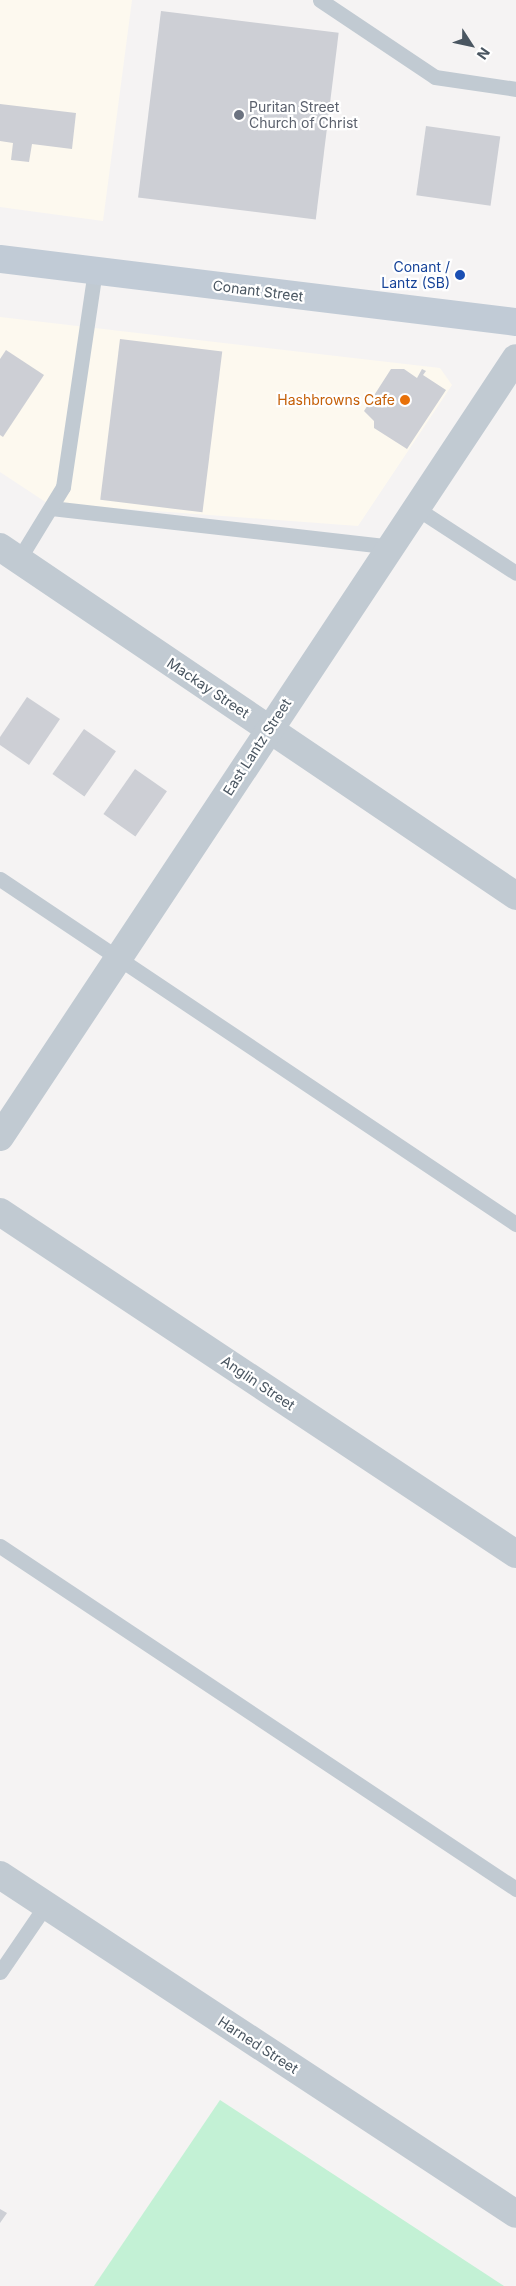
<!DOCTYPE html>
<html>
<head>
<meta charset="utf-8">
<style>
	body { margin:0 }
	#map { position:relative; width:516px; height:2286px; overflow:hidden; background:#f5f3f3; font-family:Inter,sans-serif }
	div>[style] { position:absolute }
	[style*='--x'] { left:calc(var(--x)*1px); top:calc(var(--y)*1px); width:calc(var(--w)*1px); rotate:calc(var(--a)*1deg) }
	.commercial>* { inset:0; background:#fdf9ef }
	.green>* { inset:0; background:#c3f1d5 }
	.building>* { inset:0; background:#cdcfd5; transform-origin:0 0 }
	.service>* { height:15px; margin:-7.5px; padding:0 7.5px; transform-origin:7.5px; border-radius:7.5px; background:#c1cad2 }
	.minor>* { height:28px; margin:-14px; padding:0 14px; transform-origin:14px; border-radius:14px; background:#c1cad2 }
	.secondary>* { height:28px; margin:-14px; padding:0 14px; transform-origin:14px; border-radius:14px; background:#c1cbd6 }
	.dots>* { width:14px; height:14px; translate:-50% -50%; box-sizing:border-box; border:2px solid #fff; border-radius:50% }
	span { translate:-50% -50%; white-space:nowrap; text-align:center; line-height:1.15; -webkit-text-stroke:4.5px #fff; paint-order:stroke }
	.worship-label { font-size:14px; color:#5b616d }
	.left { translate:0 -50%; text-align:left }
	.transit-label { font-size:14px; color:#164399 }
	.right { translate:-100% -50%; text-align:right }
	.street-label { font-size:14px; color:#4a5661 }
	.food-label { font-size:14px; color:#c56008 }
	.north { position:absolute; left:446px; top:20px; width:50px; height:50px; -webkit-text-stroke:4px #fff; paint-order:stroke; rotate:125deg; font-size:14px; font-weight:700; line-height:20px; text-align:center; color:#4a5661 }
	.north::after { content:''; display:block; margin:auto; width:18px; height:22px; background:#4a5661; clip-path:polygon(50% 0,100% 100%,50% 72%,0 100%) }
</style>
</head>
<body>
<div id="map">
	<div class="commercial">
		<div style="clip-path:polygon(0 0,132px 0,103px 221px,0 207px)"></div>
		<div style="clip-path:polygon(0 317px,440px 368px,452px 385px,358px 526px,47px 503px,0 472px)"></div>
	</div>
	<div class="green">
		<div style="clip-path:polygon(220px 2100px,504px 2286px,94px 2286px)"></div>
	</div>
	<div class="building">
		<div style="left:161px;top:11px;width:179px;height:188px;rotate:7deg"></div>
		<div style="clip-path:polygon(0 104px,76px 113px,72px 149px,32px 144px,29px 162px,11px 160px,13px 143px,0 141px)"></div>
		<div style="left:426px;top:126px;width:75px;height:70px;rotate:8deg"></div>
		<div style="left:120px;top:339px;width:103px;height:162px;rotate:7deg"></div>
		<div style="clip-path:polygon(6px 350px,44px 375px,3px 437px,0 435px,0 359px)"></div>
		<div style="clip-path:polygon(391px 369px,404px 369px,417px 378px,422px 369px,426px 371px,423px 375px,446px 390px,407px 449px,374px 428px,374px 421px,364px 411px)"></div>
		<div style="clip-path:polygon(27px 697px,60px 719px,29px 765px,0 745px,0 737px)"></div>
		<div style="left:84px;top:729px;width:39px;height:55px;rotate:35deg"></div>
		<div style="left:135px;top:769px;width:39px;height:55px;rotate:35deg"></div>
		<div style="clip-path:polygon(0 2209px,7px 2213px,0 2223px)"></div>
	</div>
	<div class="service">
		<div style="--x:320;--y:0;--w:138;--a:33.8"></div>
		<div style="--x:435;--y:77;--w:82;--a:8.4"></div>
		<div style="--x:51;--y:508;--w:342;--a:6.5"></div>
		<div style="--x:416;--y:508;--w:119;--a:33"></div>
		<div style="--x:19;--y:559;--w:84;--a:-58.6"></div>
		<div style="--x:63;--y:487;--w:218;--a:-81.6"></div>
		<div style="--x:0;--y:879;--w:621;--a:33.77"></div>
		<div style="--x:0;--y:1546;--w:620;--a:33.61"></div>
		<div style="--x:0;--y:1972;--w:80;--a:-55.7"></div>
	</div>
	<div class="minor">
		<div style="--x:0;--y:547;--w:623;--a:34.07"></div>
		<div style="--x:0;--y:1137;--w:934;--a:-56.48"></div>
		<div style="--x:0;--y:1212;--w:619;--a:33.54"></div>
		<div style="--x:0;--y:1875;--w:617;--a:33.3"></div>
	</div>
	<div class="secondary">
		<div style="--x:0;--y:259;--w:520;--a:6.96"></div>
	</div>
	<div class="dots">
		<div style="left:239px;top:115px;background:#6b7280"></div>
		<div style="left:460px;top:275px;background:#1a4fb4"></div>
		<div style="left:405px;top:400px;background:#e8710a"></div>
	</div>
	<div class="worship-label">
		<span class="left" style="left:249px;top:115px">Puritan Street<br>Church of Christ</span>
	</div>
	<div class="transit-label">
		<span class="right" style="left:450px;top:275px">Conant /<br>Lantz (SB)</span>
	</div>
	<div class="street-label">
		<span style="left:258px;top:291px;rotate:7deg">Conant Street</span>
		<span style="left:208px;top:688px;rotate:34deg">Mackay Street</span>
		<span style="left:257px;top:747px;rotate:-57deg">East Lantz Street</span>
		<span style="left:258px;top:1383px;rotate:34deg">Anglin Street</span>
		<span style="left:258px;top:2045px;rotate:33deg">Harned Street</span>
	</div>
	<div class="food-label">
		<span class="right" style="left:395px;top:400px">Hashbrowns Cafe</span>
	</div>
	<div class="north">N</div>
</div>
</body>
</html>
